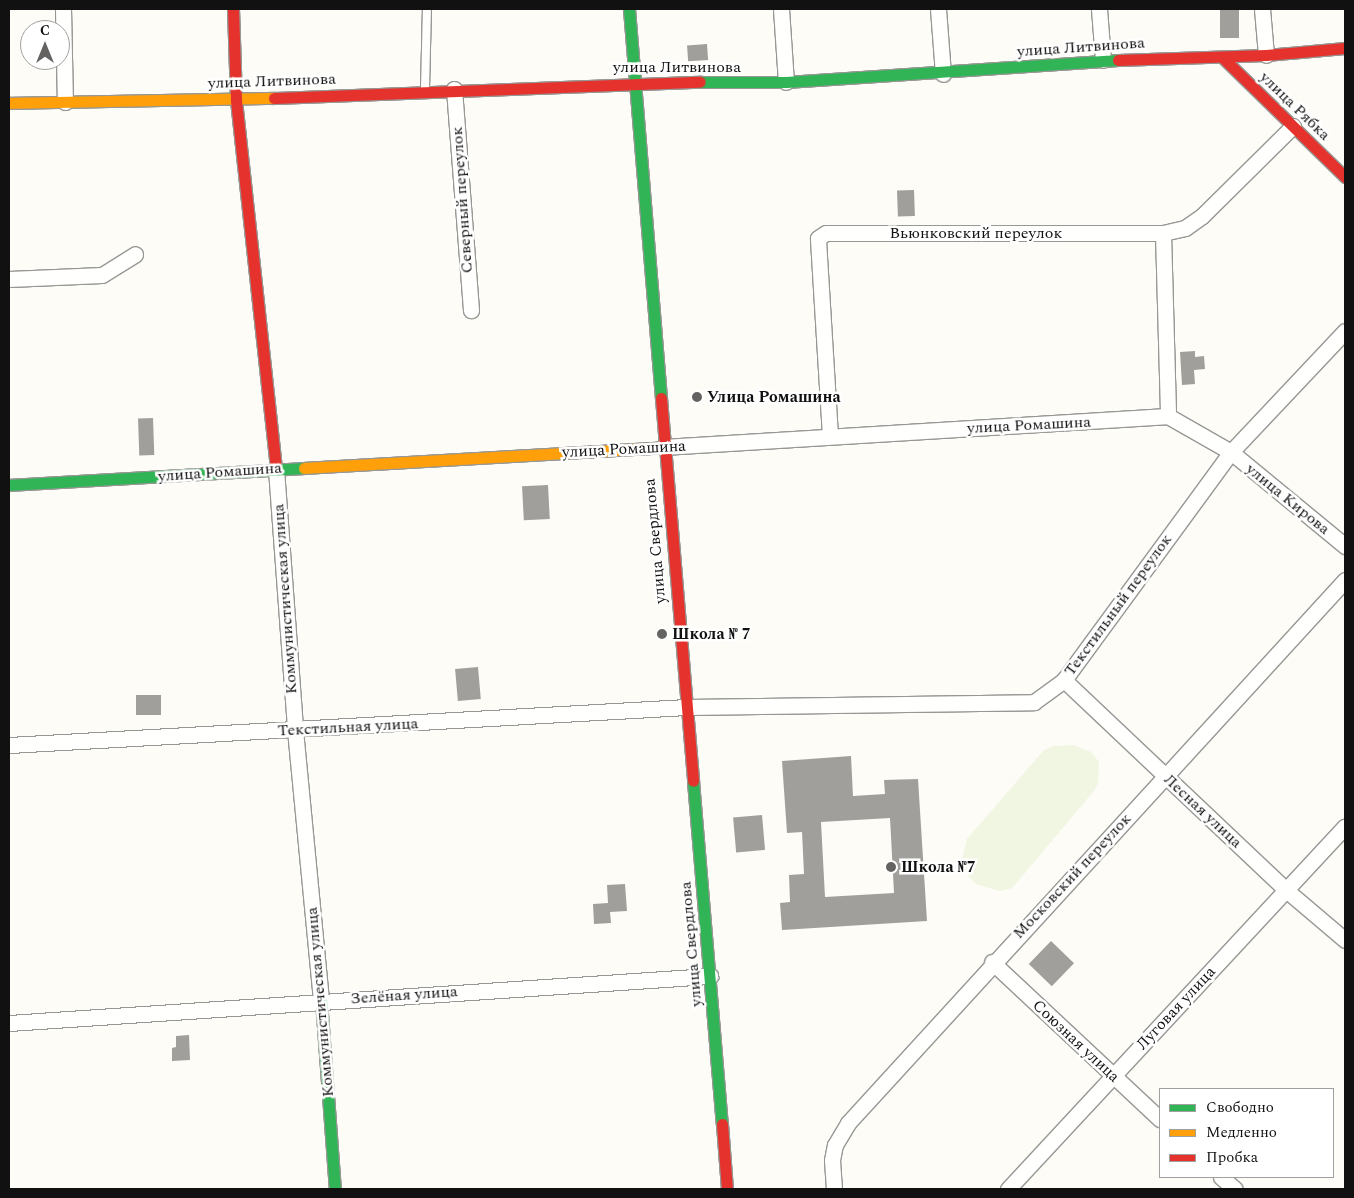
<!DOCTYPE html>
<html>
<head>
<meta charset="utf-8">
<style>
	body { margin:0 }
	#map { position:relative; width:1354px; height:1198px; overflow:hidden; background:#fdfcf7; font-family:Spectral,serif }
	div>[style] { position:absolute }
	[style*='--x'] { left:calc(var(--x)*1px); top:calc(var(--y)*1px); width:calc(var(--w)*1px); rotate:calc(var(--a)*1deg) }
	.pitch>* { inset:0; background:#f0f6e1 }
	.building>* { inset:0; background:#a19f9c; transform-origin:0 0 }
	.roads { filter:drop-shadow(1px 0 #979795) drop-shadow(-1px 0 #979795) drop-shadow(0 1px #979795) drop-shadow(0 -1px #979795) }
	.lane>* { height:8px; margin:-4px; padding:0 4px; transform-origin:4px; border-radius:4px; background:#fffffe }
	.street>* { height:15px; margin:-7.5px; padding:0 7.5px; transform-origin:7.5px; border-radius:7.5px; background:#fffffe }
	.fast>* { height:11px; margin:-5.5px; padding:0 5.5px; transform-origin:5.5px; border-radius:5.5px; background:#30b455 }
	.slow>* { height:11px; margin:-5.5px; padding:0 5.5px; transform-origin:5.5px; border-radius:5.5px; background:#ff9f0a }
	.jam>* { height:11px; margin:-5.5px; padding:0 5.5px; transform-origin:5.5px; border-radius:5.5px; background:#e5322d }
	.dots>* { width:14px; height:14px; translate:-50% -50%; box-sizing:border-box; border:2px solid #fff; border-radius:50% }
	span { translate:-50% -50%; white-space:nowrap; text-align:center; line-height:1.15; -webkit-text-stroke:5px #fff; paint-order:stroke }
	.street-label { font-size:16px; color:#111 }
	.poi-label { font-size:16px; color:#111; font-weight:700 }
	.left { translate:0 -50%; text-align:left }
	.frame { position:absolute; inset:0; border:10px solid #111; pointer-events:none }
	.legend { position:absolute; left:1159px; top:1088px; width:175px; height:90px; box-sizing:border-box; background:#fff; border:1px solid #a0a0a0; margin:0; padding:6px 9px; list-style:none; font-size:15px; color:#111 }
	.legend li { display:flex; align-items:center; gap:10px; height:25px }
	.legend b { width:25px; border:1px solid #a0a0a0 }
	.north { position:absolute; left:20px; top:20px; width:50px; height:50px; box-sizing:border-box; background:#fff; border:1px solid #a0a0a0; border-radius:50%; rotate:0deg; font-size:14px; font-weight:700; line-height:20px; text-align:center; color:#111 }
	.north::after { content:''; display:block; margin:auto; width:18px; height:22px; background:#646362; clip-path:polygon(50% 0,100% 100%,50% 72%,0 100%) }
</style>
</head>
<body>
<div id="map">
	<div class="pitch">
		<div style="clip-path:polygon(1073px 745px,1091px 752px,1099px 762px,1098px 783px,1094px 791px,1012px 888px,1000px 891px,976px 884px,967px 875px,962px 859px,967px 839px,1044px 750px,1054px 746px)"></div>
	</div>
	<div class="building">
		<div style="left:1220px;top:9px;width:19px;height:29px"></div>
		<div style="left:707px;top:44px;width:16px;height:20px;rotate:86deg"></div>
		<div style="left:914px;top:190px;width:26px;height:17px;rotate:88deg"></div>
		<div style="clip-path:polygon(1195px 351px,1195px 357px,1204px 356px,1205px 369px,1194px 370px,1195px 384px,1182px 385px,1180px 352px)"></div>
		<div style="left:153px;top:418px;width:37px;height:15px;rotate:88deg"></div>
		<div style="left:548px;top:485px;width:34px;height:26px;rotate:87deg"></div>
		<div style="left:478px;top:667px;width:32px;height:23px;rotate:85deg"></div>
		<div style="left:136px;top:695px;width:25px;height:20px"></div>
		<div style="clip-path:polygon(evenodd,851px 756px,853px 796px,885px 794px,884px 780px,918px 779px,927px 921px,782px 930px,780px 903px,790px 902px,789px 875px,804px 874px,802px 832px,787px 833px,782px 761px,851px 756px,890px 818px,894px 893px,825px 897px,821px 822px,890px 818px)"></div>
		<div style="left:762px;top:815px;width:35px;height:29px;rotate:85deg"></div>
		<div style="clip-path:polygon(625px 884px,627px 911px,610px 912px,611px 923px,594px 924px,593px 904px,608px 903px,607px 885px)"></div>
		<div style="left:1051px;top:941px;width:32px;height:32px;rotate:44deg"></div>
		<div style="clip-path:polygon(189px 1035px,190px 1060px,172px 1061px,172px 1048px,176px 1047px,176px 1036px)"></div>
	</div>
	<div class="roads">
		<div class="lane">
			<div style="--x:425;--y:89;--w:80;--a:-88.6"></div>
		</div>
		<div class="street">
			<div style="--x:63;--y:9;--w:93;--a:88.8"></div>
			<div style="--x:781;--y:9;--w:73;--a:86.1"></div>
			<div style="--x:938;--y:9;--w:65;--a:85.6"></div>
			<div style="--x:1099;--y:9;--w:51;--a:85.5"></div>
			<div style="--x:1262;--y:9;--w:46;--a:85"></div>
			<div style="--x:454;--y:89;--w:222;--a:85.6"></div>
			<div style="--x:1163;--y:233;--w:183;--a:88.4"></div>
			<div style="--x:9;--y:279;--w:93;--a:-2.5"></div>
			<div style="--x:102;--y:275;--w:39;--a:-32"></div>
			<div style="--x:830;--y:436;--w:198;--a:-93.5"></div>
			<div style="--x:818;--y:238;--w:9;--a:-32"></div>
			<div style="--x:826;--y:233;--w:337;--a:0"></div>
			<div style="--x:1163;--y:233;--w:23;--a:-13"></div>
			<div style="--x:1185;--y:228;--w:21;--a:-35"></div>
			<div style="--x:1202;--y:216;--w:128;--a:-44.7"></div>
			<div style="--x:663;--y:447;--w:506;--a:-3.51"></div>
			<div style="--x:1168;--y:416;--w:73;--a:29.7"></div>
			<div style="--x:1231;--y:452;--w:148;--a:39.5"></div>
			<div style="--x:276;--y:469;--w:262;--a:85.8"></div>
			<div style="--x:295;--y:730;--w:271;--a:84.5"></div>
			<div style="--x:1064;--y:680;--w:306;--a:43.4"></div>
			<div style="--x:1286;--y:890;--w:77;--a:40.3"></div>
			<div style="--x:9;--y:745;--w:679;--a:-3.21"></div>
			<div style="--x:687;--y:707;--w:347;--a:-0.8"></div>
			<div style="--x:1034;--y:702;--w:37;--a:-36"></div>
			<div style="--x:1064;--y:680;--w:283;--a:-53.8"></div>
			<div style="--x:1231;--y:452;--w:166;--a:-46.7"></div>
			<div style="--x:992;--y:962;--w:230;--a:43.1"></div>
			<div style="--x:9;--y:1023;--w:703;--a:-3.84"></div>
			<div style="--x:1221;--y:1177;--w:18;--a:41"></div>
			<div style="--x:834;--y:1189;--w:29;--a:-94"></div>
			<div style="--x:832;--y:1160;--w:15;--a:-79"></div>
			<div style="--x:835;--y:1145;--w:26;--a:-59"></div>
			<div style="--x:848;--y:1123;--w:736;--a:-47.53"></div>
			<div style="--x:1008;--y:1189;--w:495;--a:-47.1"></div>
		</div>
		<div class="fast">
			<div style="--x:629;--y:9;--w:390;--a:85.3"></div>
			<div style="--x:700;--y:82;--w:86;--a:0"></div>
			<div style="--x:786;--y:82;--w:333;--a:-3.8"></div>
			<div style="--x:9;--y:485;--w:295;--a:-3.3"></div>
			<div style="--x:693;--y:781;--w:344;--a:85.2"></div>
			<div style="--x:321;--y:1000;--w:190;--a:85.8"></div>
		</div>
		<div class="slow">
			<div style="--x:9;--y:103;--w:265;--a:-1.1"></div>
			<div style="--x:304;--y:468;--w:360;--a:-3.3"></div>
		</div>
		<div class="jam">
			<div style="--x:233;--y:9;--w:91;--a:88.1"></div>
			<div style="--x:236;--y:100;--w:371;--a:83.8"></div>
			<div style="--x:1222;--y:57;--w:172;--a:44.3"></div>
			<div style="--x:1118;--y:60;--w:148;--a:-1.9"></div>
			<div style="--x:1266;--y:55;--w:79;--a:-5.1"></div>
			<div style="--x:274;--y:98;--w:426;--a:-2.2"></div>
			<div style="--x:661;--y:398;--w:384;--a:85.2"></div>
			<div style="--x:722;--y:1124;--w:65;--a:85.6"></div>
		</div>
	</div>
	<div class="dots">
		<div style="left:697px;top:397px;background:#646362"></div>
		<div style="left:662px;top:634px;background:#646362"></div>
		<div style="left:891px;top:867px;background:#646362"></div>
	</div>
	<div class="street-label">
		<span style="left:1081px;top:47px;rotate:-4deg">улица Литвинова</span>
		<span style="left:677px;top:67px">улица Литвинова</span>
		<span style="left:272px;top:81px;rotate:-2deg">улица Литвинова</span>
		<span style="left:1295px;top:106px;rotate:44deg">улица Рябка</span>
		<span style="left:462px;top:200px;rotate:-94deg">Северный переулок</span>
		<span style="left:976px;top:233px">Вьюнковский переулок</span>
		<span style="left:1029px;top:425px;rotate:-3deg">улица Ромашина</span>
		<span style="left:624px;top:449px;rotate:-3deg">улица Ромашина</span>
		<span style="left:220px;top:472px;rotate:-4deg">улица Ромашина</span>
		<span style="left:1288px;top:499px;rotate:39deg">улица Кирова</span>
		<span style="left:655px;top:541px;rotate:-95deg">улица Свердлова</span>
		<span style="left:285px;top:599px;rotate:-94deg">Коммунистическая улица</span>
		<span style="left:1118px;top:605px;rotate:-54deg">Текстильный переулок</span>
		<span style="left:348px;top:727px;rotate:-3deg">Текстильная улица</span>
		<span style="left:1203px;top:811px;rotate:43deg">Лесная улица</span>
		<span style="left:1072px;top:876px;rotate:-47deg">Московский переулок</span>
		<span style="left:691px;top:944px;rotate:-95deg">улица Свердлова</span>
		<span style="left:404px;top:995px;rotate:-4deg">Зелёная улица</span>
		<span style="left:320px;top:1002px;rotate:-95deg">Коммунистическая улица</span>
		<span style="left:1176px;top:1008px;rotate:-47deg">Луговая улица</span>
		<span style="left:1076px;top:1041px;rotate:43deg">Союзная улица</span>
	</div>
	<div class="poi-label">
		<span class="left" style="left:707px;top:397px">Улица Ромашина</span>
		<span class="left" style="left:672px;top:634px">Школа № 7</span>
		<span class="left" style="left:901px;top:867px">Школа №7</span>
	</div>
	<div class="frame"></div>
	<ul class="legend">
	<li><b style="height:6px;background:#30b455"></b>Свободно</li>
	<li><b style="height:6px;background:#ff9f0a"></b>Медленно</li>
	<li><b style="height:6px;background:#e5322d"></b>Пробка</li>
	</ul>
	<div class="north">С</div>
</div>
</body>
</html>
